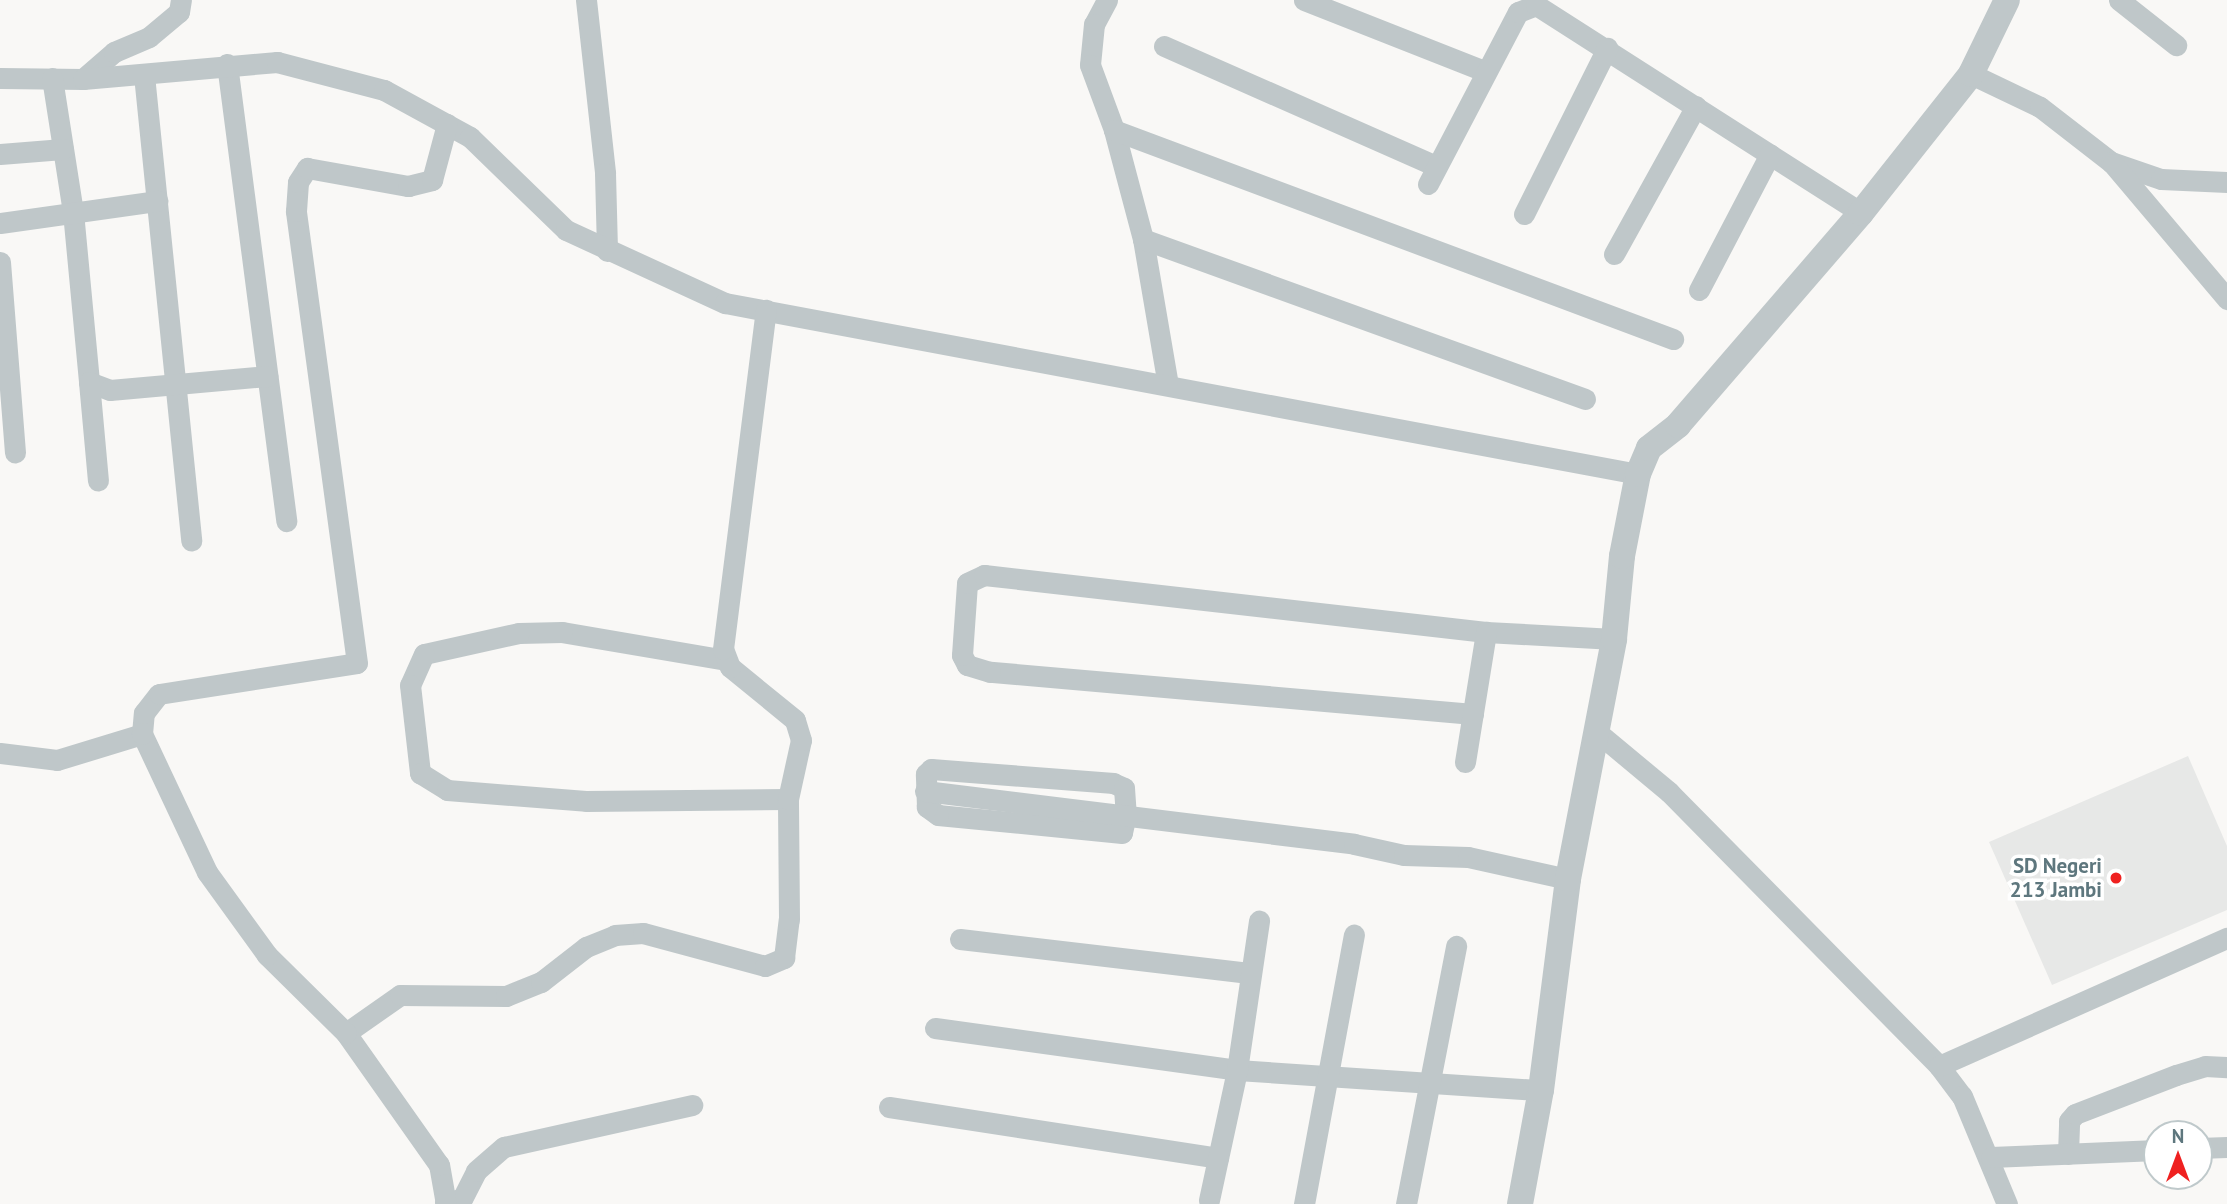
<!DOCTYPE html>
<html>
<head>
<meta charset="utf-8">
<style>
	body { margin:0 }
	#map { position:relative; width:2227px; height:1204px; overflow:hidden; background:#f9f8f6; font-family:"PT Sans",sans-serif }
	div>[style] { position:absolute }
	.built>* { inset:0; background:#e7e8e7 }
	.minor>* { height:21px; margin:-10.5px; padding:0 10.5px; transform-origin:10.5px; border-radius:10.5px; background:#bfc7c9 }
	.tertiary>* { height:26px; margin:-13px; padding:0 13px; transform-origin:13px; border-radius:13px; background:#bfc7c9 }
	.dots>* { width:19px; height:19px; translate:-50% -50%; box-sizing:border-box; border:4px solid #fff; border-radius:50% }
	span { translate:-50% -50%; white-space:nowrap; text-align:center; line-height:1.15; -webkit-text-stroke:7px #fff; paint-order:stroke }
	.poi-label { font-size:21px; color:#5e777e; font-weight:700 }
	.right { translate:-100% -50%; text-align:right }
	.north { position:absolute; left:2143px; top:1120px; width:70px; height:70px; box-sizing:border-box; background:#fff; border:2px solid #bfc9cb; border-radius:50%; rotate:0deg; font-size:19px; font-weight:700; line-height:28px; text-align:center; color:#5e777e }
	.north::after { content:''; display:block; margin:auto; width:24px; height:32px; background:#ef2120; clip-path:polygon(50% 0,100% 100%,50% 72%,0 100%) }
</style>
</head>
<body>
<div id="map">
	<div class="built">
		<i style="clip-path:polygon(2188px 756px,2227px 846px,2227px 910px,2052px 985px,1989px 842px)"></i>
	</div>
	<div class="minor">
		<i style="left:586px;top:0;width:174px;rotate:83.7deg"></i>
		<i style="left:605px;top:173px;width:78px;rotate:88.5deg"></i>
		<i style="left:1107px;top:0;width:27px;rotate:118deg"></i>
		<i style="left:1094px;top:24px;width:41px;rotate:95.6deg"></i>
		<i style="left:1090px;top:65px;width:69px;rotate:69.7deg"></i>
		<i style="left:1114px;top:130px;width:113px;rotate:75.1deg"></i>
		<i style="left:1143px;top:239px;width:148px;rotate:80.3deg"></i>
		<i style="left:1304px;top:0;width:193px;rotate:21.5deg"></i>
		<i style="left:2119px;top:0;width:73px;rotate:38.3deg"></i>
		<i style="left:1164px;top:46px;width:295px;rotate:23.8deg"></i>
		<i style="left:227px;top:64px;width:461px;rotate:82.6deg"></i>
		<i style="left:1971px;top:74px;width:76px;rotate:25.6deg"></i>
		<i style="left:2040px;top:107px;width:90px;rotate:37.8deg"></i>
		<i style="left:2111px;top:162px;width:53px;rotate:18.8deg"></i>
		<i style="left:2161px;top:179px;width:66px;rotate:2.6deg"></i>
		<i style="left:144px;top:75px;width:468px;rotate:84.2deg"></i>
		<i style="left:0;top:78px;width:83px;rotate:0.7deg"></i>
		<i style="left:83px;top:79px;width:41px;rotate:-41.1deg"></i>
		<i style="left:114px;top:52px;width:38px;rotate:-23deg"></i>
		<i style="left:149px;top:37px;width:39px;rotate:-40deg"></i>
		<i style="left:179px;top:12px;width:12px;rotate:-81deg"></i>
		<i style="left:52px;top:78px;width:136px;rotate:81.1deg"></i>
		<i style="left:73px;top:212px;width:171px;rotate:84.6deg"></i>
		<i style="left:89px;top:382px;width:22px;rotate:21deg"></i>
		<i style="left:110px;top:390px;width:158px;rotate:-5.1deg"></i>
		<i style="left:83px;top:79px;width:195px;rotate:-5deg"></i>
		<i style="left:277px;top:62px;width:111px;rotate:14.7deg"></i>
		<i style="left:384px;top:90px;width:98px;rotate:28.7deg"></i>
		<i style="left:470px;top:137px;width:134px;rotate:44.1deg"></i>
		<i style="left:566px;top:230px;width:175px;rotate:24.7deg"></i>
		<i style="left:725px;top:303px;width:929px;rotate:10.61deg"></i>
		<i style="left:1114px;top:130px;width:597px;rotate:20.5deg"></i>
		<i style="left:0;top:154px;width:63px;rotate:-4.5deg"></i>
		<i style="left:2113px;top:164px;width:177px;rotate:49.8deg"></i>
		<i style="left:1428px;top:184px;width:194px;rotate:-62.4deg"></i>
		<i style="left:1518px;top:12px;width:19px;rotate:-21deg"></i>
		<i style="left:1536px;top:5px;width:386px;rotate:32.6deg"></i>
		<i style="left:1524px;top:214px;width:186px;rotate:-63.4deg"></i>
		<i style="left:0;top:223px;width:159px;rotate:-8deg"></i>
		<i style="left:1143px;top:239px;width:470px;rotate:19.9deg"></i>
		<i style="left:1614px;top:254px;width:169px;rotate:-61deg"></i>
		<i style="left:0;top:262px;width:191px;rotate:85.5deg"></i>
		<i style="left:1699px;top:290px;width:153px;rotate:-62.4deg"></i>
		<i style="left:89px;top:382px;width:99px;rotate:84.8deg"></i>
		<i style="left:726px;top:660px;width:166px;rotate:-170.3deg"></i>
		<i style="left:562px;top:632px;width:43px;rotate:178.7deg"></i>
		<i style="left:519px;top:633px;width:97px;rotate:167.5deg"></i>
		<i style="left:424px;top:654px;width:34px;rotate:114deg"></i>
		<i style="left:410px;top:685px;width:89px;rotate:83.5deg"></i>
		<i style="left:420px;top:773px;width:32px;rotate:32deg"></i>
		<i style="left:447px;top:790px;width:139px;rotate:4.5deg"></i>
		<i style="left:586px;top:801px;width:202px;rotate:-0.6deg"></i>
		<i style="left:1473px;top:714px;width:485px;rotate:-175deg"></i>
		<i style="left:990px;top:672px;width:24px;rotate:-163deg"></i>
		<i style="left:967px;top:665px;width:11px;rotate:-117deg"></i>
		<i style="left:962px;top:655px;width:72px;rotate:-86deg"></i>
		<i style="left:967px;top:583px;width:19px;rotate:-25deg"></i>
		<i style="left:984px;top:575px;width:505px;rotate:6.48deg"></i>
		<i style="left:1486px;top:632px;width:128px;rotate:3.1deg"></i>
		<i style="left:1597px;top:732px;width:94px;rotate:39.8deg"></i>
		<i style="left:1669px;top:792px;width:385px;rotate:45.4deg"></i>
		<i style="left:1939px;top:1066px;width:38px;rotate:53deg"></i>
		<i style="left:1962px;top:1096px;width:117px;rotate:67.4deg"></i>
		<i style="left:0;top:753px;width:57px;rotate:7deg"></i>
		<i style="left:57px;top:760px;width:89px;rotate:-17deg"></i>
		<i style="left:1465px;top:762px;width:132px;rotate:-80.8deg"></i>
		<i style="left:931px;top:769px;width:183px;rotate:4.4deg"></i>
		<i style="left:1113px;top:783px;width:12px;rotate:24deg"></i>
		<i style="left:1124px;top:788px;width:27px;rotate:86deg"></i>
		<i style="left:1126px;top:815px;width:18px;rotate:103deg"></i>
		<i style="left:1122px;top:833px;width:185px;rotate:-174.4deg"></i>
		<i style="left:938px;top:815px;width:14px;rotate:-144deg"></i>
		<i style="left:927px;top:807px;width:33px;rotate:-92deg"></i>
		<i style="left:926px;top:774px;width:7px;rotate:-45deg"></i>
		<i style="left:925px;top:791px;width:432px;rotate:7deg"></i>
		<i style="left:1354px;top:844px;width:51px;rotate:12.4deg"></i>
		<i style="left:1404px;top:855px;width:64px;rotate:1.8deg"></i>
		<i style="left:1468px;top:857px;width:102px;rotate:12.4deg"></i>
		<i style="left:960px;top:939px;width:291px;rotate:6.7deg"></i>
		<i style="left:935px;top:1028px;width:305px;rotate:7.9deg"></i>
		<i style="left:1237px;top:1070px;width:305px;rotate:3.8deg"></i>
		<i style="left:346px;top:1033px;width:66px;rotate:-35.1deg"></i>
		<i style="left:400px;top:995px;width:106px;rotate:0.5deg"></i>
		<i style="left:506px;top:996px;width:38px;rotate:-22deg"></i>
		<i style="left:541px;top:982px;width:57px;rotate:-37.9deg"></i>
		<i style="left:586px;top:947px;width:31px;rotate:-22deg"></i>
		<i style="left:615px;top:935px;width:28px;rotate:-4deg"></i>
		<i style="left:643px;top:933px;width:126px;rotate:15.1deg"></i>
		<i style="left:765px;top:966px;width:21px;rotate:-23deg"></i>
		<i style="left:784px;top:958px;width:39px;rotate:-83deg"></i>
		<i style="left:789px;top:919px;width:120px;rotate:-90.5deg"></i>
		<i style="left:788px;top:799px;width:60px;rotate:-77.6deg"></i>
		<i style="left:801px;top:740px;width:21px;rotate:-107deg"></i>
		<i style="left:795px;top:720px;width:84px;rotate:-140.8deg"></i>
		<i style="left:730px;top:667px;width:19px;rotate:-111deg"></i>
		<i style="left:723px;top:649px;width:342px;rotate:-82.8deg"></i>
		<i style="left:1939px;top:1066px;width:315px;rotate:-24deg"></i>
		<i style="left:889px;top:1107px;width:333px;rotate:8.8deg"></i>
		<i style="left:2199px;top:1148px;width:28px;rotate:-2deg"></i>
		<i style="left:2068px;top:1154px;width:33px;rotate:-88deg"></i>
		<i style="left:2069px;top:1121px;width:9px;rotate:-49deg"></i>
		<i style="left:2075px;top:1114px;width:108px;rotate:-21.1deg"></i>
		<i style="left:2176px;top:1075px;width:30px;rotate:-17deg"></i>
		<i style="left:2205px;top:1066px;width:22px;rotate:3deg"></i>
		<i style="left:1991px;top:1157px;width:166px;rotate:-2.4deg"></i>
		<i style="left:1209px;top:1200px;width:133px;rotate:-77.8deg"></i>
		<i style="left:1237px;top:1070px;width:151px;rotate:-81.6deg"></i>
		<i style="left:445px;top:1202px;width:17px;rotate:-10deg"></i>
		<i style="left:462px;top:1199px;width:31px;rotate:-63deg"></i>
		<i style="left:476px;top:1171px;width:37px;rotate:-41deg"></i>
		<i style="left:504px;top:1147px;width:193px;rotate:-12.6deg"></i>
		<i style="left:446px;top:1204px;width:40px;rotate:-100deg"></i>
		<i style="left:439px;top:1165px;width:161px;rotate:-125.2deg"></i>
		<i style="left:346px;top:1033px;width:111px;rotate:-135.4deg"></i>
		<i style="left:267px;top:955px;width:102px;rotate:-125.9deg"></i>
		<i style="left:207px;top:872px;width:153px;rotate:-115.2deg"></i>
		<i style="left:142px;top:734px;width:21px;rotate:-85deg"></i>
		<i style="left:144px;top:713px;width:24px;rotate:-52deg"></i>
		<i style="left:159px;top:694px;width:200px;rotate:-8.9deg"></i>
		<i style="left:357px;top:663px;width:456px;rotate:-97.7deg"></i>
		<i style="left:296px;top:211px;width:29px;rotate:-86deg"></i>
		<i style="left:298px;top:182px;width:17px;rotate:-57deg"></i>
		<i style="left:307px;top:168px;width:103px;rotate:10.1deg"></i>
		<i style="left:408px;top:186px;width:25px;rotate:-14deg"></i>
		<i style="left:432px;top:180px;width:58px;rotate:-75deg"></i>
		<i style="left:1304px;top:1204px;width:274px;rotate:-79.5deg"></i>
		<i style="left:1406px;top:1204px;width:263px;rotate:-79deg"></i>
	</div>
	<div class="tertiary">
		<i style="left:1520px;top:1204px;width:116px;rotate:-79.6deg"></i>
		<i style="left:1541px;top:1090px;width:213px;rotate:-82.7deg"></i>
		<i style="left:1568px;top:879px;width:244px;rotate:-79.1deg"></i>
		<i style="left:1614px;top:639px;width:83px;rotate:-84.5deg"></i>
		<i style="left:1622px;top:556px;width:84px;rotate:-79deg"></i>
		<i style="left:1638px;top:474px;width:28px;rotate:-67deg"></i>
		<i style="left:1649px;top:448px;width:37px;rotate:-38deg"></i>
		<i style="left:1678px;top:425px;width:280px;rotate:-49.2deg"></i>
		<i style="left:1861px;top:213px;width:177px;rotate:-51.6deg"></i>
		<i style="left:1971px;top:74px;width:82px;rotate:-64.1deg"></i>
	</div>
	<div class="dots">
		<i style="left:2116px;top:878px;background:#ef2120"></i>
	</div>
	<div class="poi-label">
		<span class="right" style="left:2102px;top:878px">SD Negeri<br>213 Jambi</span>
	</div>
	<div class="north">N</div>
</div>
</body>
</html>
